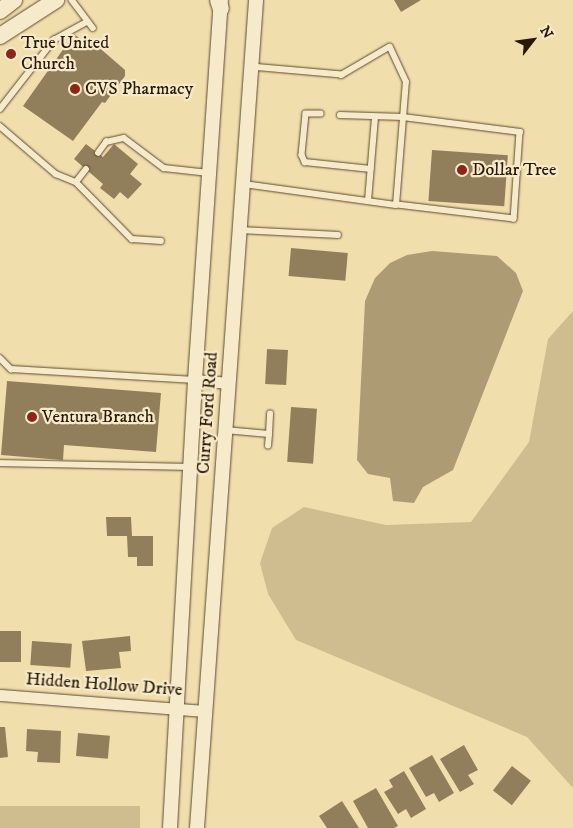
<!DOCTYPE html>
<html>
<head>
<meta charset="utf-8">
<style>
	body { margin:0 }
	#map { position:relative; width:573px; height:828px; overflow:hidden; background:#f1dead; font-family:"IM FELL DW Pica",serif }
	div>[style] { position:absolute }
	.green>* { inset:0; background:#cfbd90; transform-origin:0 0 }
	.water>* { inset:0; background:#ad9b73 }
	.building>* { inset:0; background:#917f5b; transform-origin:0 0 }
	.roads { filter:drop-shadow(0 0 1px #5b4a2e) drop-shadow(0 0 1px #5b4a2e) }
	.service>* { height:5.5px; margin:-2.75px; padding:0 2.75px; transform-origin:2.75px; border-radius:2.75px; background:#f6eaca }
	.minor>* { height:11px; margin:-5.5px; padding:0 5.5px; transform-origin:5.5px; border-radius:5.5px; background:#f6eaca }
	.tertiary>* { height:14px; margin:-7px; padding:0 7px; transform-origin:7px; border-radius:7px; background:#f6eaca }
	.secondary>* { height:16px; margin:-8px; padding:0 8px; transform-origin:8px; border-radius:8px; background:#f6eaca }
	.dots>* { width:14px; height:14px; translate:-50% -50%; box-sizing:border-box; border:2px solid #f6eaca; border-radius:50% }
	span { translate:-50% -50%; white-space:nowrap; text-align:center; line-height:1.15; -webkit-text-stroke:4.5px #f6eaca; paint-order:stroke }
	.poi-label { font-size:18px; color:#291903 }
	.left { translate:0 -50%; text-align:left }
	.street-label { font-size:18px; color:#291903 }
	.north { position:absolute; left:508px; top:15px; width:50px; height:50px; -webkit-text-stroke:4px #f6eaca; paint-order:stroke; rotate:60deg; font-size:14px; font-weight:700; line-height:20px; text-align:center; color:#291903 }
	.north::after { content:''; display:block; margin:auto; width:18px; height:22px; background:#291903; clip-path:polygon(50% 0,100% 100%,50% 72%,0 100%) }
</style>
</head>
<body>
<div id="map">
	<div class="green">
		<i style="clip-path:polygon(573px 311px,573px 788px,527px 737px,296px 640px,268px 594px,260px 563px,272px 528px,304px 507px,386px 525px,471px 522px,529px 442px,548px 339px)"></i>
		<i style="left:0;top:806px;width:140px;height:22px"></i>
	</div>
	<div class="water">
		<i style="clip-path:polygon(432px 251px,497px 256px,516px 273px,523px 291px,453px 470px,423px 487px,414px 503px,393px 501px,390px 478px,368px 474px,357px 460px,365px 301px,375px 278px,390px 263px,407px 255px)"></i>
	</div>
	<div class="building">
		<i style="clip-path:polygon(394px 0,421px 0,401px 12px)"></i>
		<i style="clip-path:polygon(74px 34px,92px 48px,95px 44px,125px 70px,125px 76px,105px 103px,102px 102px,73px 141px,23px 106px)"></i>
		<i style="clip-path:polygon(86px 144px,103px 157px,114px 144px,138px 164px,130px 174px,142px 184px,128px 199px,120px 192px,114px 199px,100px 188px,103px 184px,74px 159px)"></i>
		<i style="left:432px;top:150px;width:76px;height:51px;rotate:4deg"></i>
		<i style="left:291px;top:248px;width:57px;height:28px;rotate:5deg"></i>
		<i style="left:267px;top:349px;width:21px;height:35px;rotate:3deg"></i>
		<i style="clip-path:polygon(7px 381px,161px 393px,156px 452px,64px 445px,63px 460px,1px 455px)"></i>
		<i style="left:291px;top:407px;width:26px;height:55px;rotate:4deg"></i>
		<i style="clip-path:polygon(106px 517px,131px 517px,132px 536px,153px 536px,153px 566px,137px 566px,137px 557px,128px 557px,127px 536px,107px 536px)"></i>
		<i style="left:0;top:631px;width:21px;height:31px"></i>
		<i style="clip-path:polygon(130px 636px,131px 651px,119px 652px,121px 668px,86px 671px,82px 641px)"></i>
		<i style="left:32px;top:641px;width:40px;height:24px;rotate:4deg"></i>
		<i style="clip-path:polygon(0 727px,5px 727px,8px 757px,0 758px)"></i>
		<i style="clip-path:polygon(27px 729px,61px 731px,60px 763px,37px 762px,38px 752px,26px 751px)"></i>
		<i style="left:78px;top:733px;width:32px;height:23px;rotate:5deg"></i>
		<i style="clip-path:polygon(464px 745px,478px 770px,468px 775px,474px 784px,460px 792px,440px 759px)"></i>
		<i style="clip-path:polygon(432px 755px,454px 793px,439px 802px,434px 793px,426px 797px,409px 768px)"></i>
		<i style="left:512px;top:766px;width:24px;height:31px;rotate:38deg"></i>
		<i style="clip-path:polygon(404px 771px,426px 809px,411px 818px,406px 809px,398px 814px,384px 792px,393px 787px,389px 780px)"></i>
		<i style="clip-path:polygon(376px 788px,398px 826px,394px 828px,368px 828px,353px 801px)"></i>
		<i style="clip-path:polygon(342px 801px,359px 828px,327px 828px,319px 816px)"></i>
	</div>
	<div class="roads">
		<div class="service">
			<i style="left:72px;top:0;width:35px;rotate:53deg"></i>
			<i style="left:0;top:109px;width:88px;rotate:-52deg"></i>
			<i style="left:54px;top:40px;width:38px;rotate:-29deg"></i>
			<i style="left:321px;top:114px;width:15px;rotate:180deg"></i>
			<i style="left:306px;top:114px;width:41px;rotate:95.6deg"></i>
			<i style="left:302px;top:155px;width:8px;rotate:67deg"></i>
			<i style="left:305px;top:162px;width:66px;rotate:6.1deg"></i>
			<i style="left:340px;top:115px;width:63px;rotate:1.8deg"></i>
			<i style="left:403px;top:117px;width:118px;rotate:7.3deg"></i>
			<i style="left:520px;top:132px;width:87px;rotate:93.9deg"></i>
			<i style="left:514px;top:219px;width:119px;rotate:-173.2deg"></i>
			<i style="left:0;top:126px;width:74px;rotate:40.6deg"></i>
			<i style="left:56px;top:174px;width:22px;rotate:22deg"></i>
			<i style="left:76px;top:182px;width:80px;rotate:45.5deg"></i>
			<i style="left:132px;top:239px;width:29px;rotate:4deg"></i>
			<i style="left:98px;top:153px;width:14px;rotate:-54deg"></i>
			<i style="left:106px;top:142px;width:18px;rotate:-13deg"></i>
			<i style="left:124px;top:138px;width:50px;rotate:36.9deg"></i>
			<i style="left:164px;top:168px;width:45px;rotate:6.3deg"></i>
			<i style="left:76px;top:182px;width:16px;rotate:-52deg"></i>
			<i style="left:244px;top:184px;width:153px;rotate:7.9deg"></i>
			<i style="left:396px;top:205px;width:123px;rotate:-85.4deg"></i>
			<i style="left:406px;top:82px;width:38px;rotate:-115deg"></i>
			<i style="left:390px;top:47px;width:56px;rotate:149.7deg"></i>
			<i style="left:342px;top:75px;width:91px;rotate:-175deg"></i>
			<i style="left:368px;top:201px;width:83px;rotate:-85.2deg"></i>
			<i style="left:240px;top:230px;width:98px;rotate:2.9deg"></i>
			<i style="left:0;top:358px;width:16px;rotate:45deg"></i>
			<i style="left:11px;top:369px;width:184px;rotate:3.4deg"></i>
			<i style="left:225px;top:430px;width:44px;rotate:5.2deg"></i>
			<i style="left:269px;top:434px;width:20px;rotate:-87deg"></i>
			<i style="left:268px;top:446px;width:12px;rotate:-85deg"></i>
			<i style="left:0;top:463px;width:189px;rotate:1.2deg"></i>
		</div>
		<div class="minor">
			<i style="left:195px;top:380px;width:34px;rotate:5deg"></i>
			<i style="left:0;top:695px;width:206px;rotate:4.5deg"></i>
		</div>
		<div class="tertiary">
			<i style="left:170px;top:828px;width:449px;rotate:-86.8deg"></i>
			<i style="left:195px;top:380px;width:381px;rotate:-86.1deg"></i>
			<i style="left:197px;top:828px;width:830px;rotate:-85.92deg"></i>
		</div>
		<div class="secondary">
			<i style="left:218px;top:0;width:9px;rotate:72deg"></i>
			<i style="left:0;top:11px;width:18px;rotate:-38deg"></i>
			<i style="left:0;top:36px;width:67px;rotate:-32.7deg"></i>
		</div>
	</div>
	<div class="dots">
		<i style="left:11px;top:54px;background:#8f2418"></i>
		<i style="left:75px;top:89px;background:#8f2418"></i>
		<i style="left:462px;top:170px;background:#8f2418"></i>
		<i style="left:32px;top:417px;background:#8f2418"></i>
	</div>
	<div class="poi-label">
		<span class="left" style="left:21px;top:54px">True United<br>Church</span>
		<span class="left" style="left:85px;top:89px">CVS Pharmacy</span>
		<span class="left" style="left:472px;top:170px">Dollar Tree</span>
		<span class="left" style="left:42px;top:417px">Ventura Branch</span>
	</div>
	<div class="street-label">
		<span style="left:208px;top:413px;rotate:-86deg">Curry Ford Road</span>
		<span style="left:104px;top:685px;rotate:4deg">Hidden Hollow Drive</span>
	</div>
	<div class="north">N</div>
</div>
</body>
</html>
